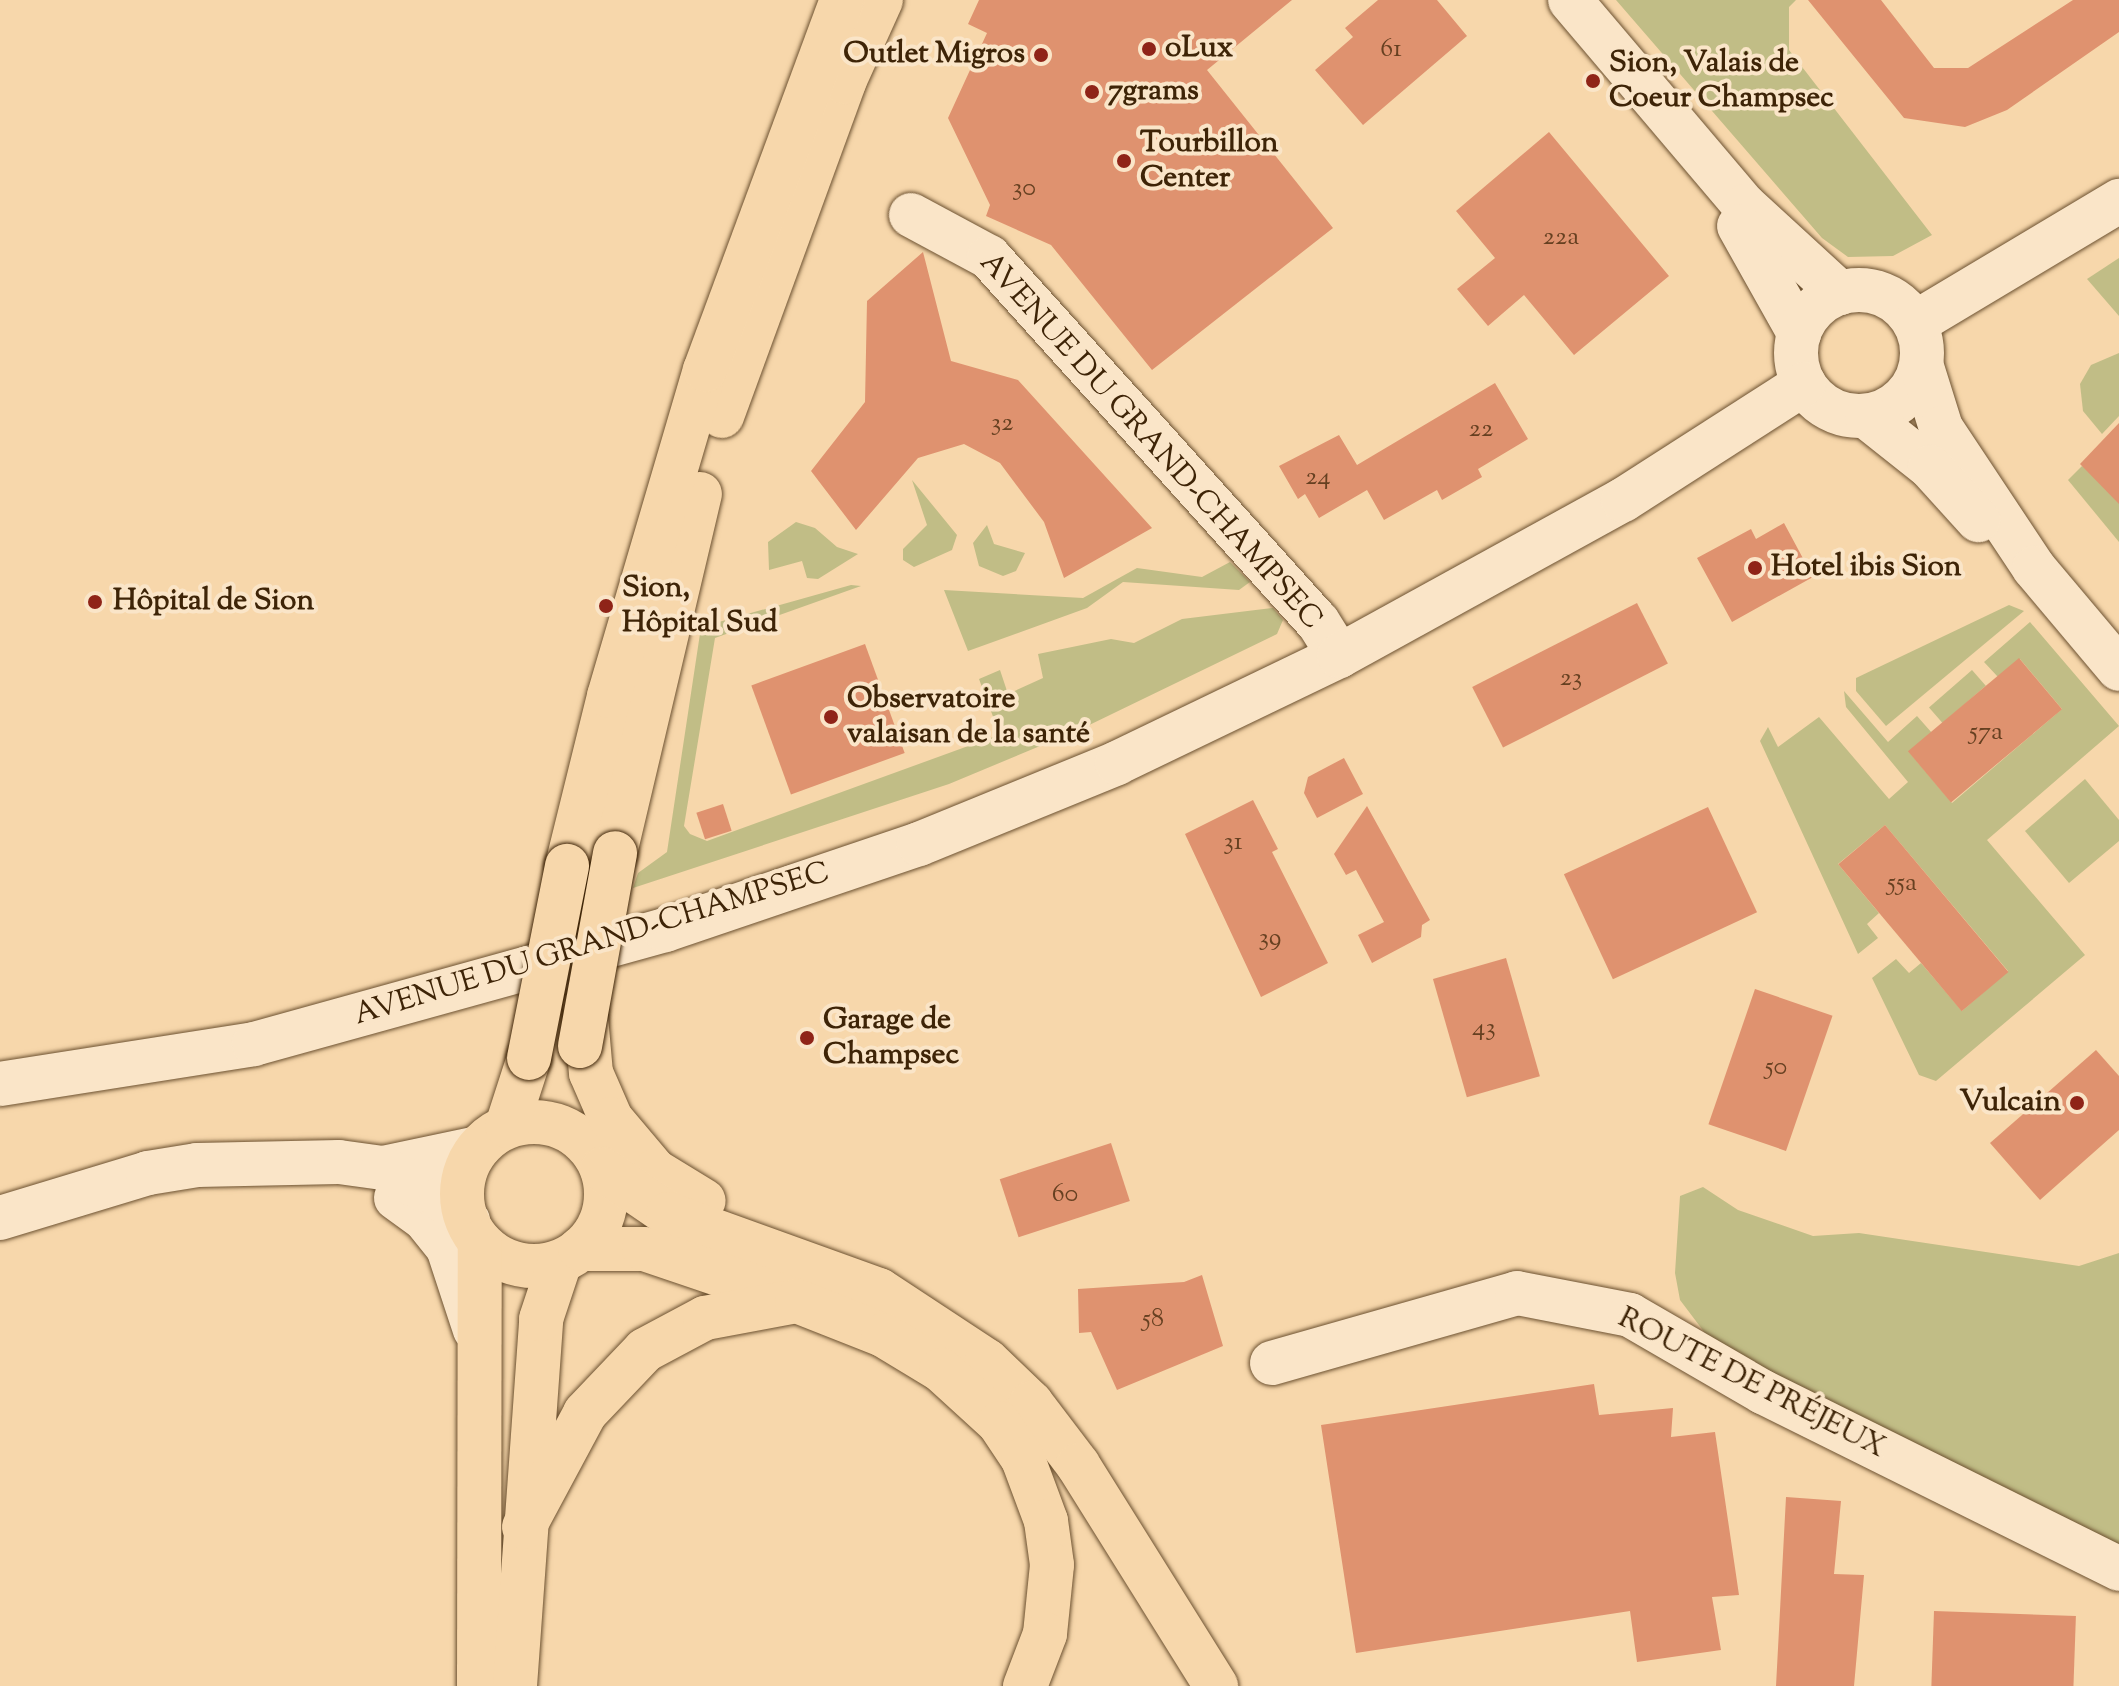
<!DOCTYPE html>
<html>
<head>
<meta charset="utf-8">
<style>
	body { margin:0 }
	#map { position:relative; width:2119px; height:1686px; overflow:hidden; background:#f7d7ab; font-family:"Sorts Mill Goudy",serif }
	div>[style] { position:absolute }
	.green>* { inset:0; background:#c1bd86; transform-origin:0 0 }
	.building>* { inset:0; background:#df926f; transform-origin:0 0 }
	.roads { filter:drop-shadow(0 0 2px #6c5130) drop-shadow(0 0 2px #6c5130) }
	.minor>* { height:44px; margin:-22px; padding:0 22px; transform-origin:22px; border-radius:22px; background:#fae5c8 }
	.minor>.ring { margin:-22px; padding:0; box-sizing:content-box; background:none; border:44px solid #fae5c8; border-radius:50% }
	.major>* { height:44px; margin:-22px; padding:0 22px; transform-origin:22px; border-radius:22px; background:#f7d7ab }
	.major>.ring { margin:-22px; padding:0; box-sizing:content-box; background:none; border:44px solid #f7d7ab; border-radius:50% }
	.highway>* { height:44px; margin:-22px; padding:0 22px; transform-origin:22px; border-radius:22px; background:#f7d7ab }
	.bridges { filter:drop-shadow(0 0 2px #3e2407) drop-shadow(0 0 2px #3e2407) }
	.major-bridge>* { height:44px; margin:-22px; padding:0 22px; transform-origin:22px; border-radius:22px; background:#f7d7ab }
	.dots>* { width:22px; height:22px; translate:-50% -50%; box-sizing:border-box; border:4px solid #fae5c8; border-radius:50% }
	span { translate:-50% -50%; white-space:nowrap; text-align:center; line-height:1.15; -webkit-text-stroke:8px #fae5c8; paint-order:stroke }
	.number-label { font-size:26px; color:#664021 }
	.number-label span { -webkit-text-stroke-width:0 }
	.poi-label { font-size:30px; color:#3e2407; font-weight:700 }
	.left { translate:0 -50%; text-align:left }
	.right { translate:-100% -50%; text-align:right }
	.street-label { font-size:30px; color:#3e2407 }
</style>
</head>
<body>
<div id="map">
	<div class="green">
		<i style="clip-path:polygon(1616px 0,1796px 0,1789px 7px,1789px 50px,1932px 235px,1893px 256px,1848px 257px,1822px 238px)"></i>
		<i style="clip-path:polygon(2119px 258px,2119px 316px,2087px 279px)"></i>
		<i style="clip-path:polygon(2119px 353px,2119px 416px,2102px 434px,2083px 411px,2080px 384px,2091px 365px)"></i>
		<i style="clip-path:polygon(2082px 466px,2119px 490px,2119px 542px,2068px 480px)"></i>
		<i style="clip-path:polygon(912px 480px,957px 535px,952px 550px,914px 567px,903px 560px,903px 549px,927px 525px)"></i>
		<i style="clip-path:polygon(796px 522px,815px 528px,837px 547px,858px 554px,818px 579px,807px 578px,802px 561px,769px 570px,768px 542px)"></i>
		<i style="clip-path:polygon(987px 525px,994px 544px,1025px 553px,1016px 571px,1003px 576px,979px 566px,973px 543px)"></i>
		<i style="clip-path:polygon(1230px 562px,1250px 582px,1239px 590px,1123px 582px,1087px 608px,968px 651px,944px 590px,1083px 598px,1137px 568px,1202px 577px)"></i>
		<i style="clip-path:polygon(851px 585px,861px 586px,715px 638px,684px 826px,690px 834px,707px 841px,993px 737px,998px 730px,979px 679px,1000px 670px,1008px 694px,1043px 678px,1038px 654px,1111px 639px,1134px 643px,1182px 619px,1273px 608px,1283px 620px,1277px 634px,1081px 729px,949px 784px,633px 888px,638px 873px,667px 852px,701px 627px)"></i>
		<i style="clip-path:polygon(2009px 605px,2024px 611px,1886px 726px,1856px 691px,1856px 678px)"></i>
		<i style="clip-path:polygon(2030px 622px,2119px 726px,1987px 840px,2085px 955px,1936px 1081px,1919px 1075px,1872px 978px,1896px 959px,1909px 973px,1921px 963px,1962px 1011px,2008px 971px,1885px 825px,1838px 864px,1879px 913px,1867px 924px,1878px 938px,1858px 954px,1760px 741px,1768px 727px,1778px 747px,1819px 717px,1889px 799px,1908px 782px,1846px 707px,1844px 691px,1888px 742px,1917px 716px,1932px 733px,1910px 753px,1952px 803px,2062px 709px,2020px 659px,1998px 677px,1984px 662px)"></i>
		<i style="left:1972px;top:670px;width:21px;height:57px;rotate:49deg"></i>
		<i style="clip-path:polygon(2085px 779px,2119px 820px,2119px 841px,2069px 883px,2025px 831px)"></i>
		<i style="clip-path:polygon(1703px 1187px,1738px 1210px,1813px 1236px,1859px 1233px,2079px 1266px,2119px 1253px,2119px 1554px,1711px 1341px,1680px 1300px,1675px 1273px,1680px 1196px)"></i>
	</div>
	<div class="building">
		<i style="clip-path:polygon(979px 0,1292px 0,1207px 70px,1333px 228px,1152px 370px,1051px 245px,986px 216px,990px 205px,948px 118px,987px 33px,968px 24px)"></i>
		<i style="clip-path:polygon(1378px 0,1437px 0,1467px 36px,1363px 125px,1315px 70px,1353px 37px,1345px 28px)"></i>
		<i style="clip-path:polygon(1808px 0,1881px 0,1934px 68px,1968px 68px,2073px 0,2119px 0,2119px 32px,2007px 110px,1965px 127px,1904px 118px)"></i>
		<i style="clip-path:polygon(1549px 132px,1669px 276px,1574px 355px,1524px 295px,1488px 326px,1457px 289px,1495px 258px,1456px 211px)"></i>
		<i style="clip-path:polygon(923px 252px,951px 361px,1018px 380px,1152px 528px,1064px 578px,1044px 522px,1000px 463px,964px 444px,918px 458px,856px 530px,811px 471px,865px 402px,867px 301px)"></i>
		<i style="clip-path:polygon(1495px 383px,1528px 439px,1478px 469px,1482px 477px,1442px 500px,1437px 490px,1384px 520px,1367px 490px,1319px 518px,1305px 494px,1298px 499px,1279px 466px,1339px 435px,1357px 465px)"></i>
		<i style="clip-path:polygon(2119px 423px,2119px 504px,2080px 464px)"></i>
		<i style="clip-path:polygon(1784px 523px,1813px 577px,1732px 622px,1697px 558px,1751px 529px,1756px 539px)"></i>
		<i style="left:1637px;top:603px;width:68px;height:185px;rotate:63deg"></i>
		<i style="left:865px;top:644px;width:116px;height:121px;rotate:70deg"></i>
		<i style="left:2019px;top:658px;width:67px;height:145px;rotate:50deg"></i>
		<i style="clip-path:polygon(1344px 758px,1363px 794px,1317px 818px,1304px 793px,1308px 777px)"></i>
		<i style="clip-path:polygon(1253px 800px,1278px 849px,1272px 852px,1328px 963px,1261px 997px,1185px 834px)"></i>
		<i style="left:723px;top:804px;width:28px;height:28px;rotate:72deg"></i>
		<i style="clip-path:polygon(1367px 806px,1430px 920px,1422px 925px,1421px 937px,1372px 963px,1358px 935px,1384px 922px,1356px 870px,1346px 875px,1334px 854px)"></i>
		<i style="left:1708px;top:807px;width:116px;height:159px;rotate:65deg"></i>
		<i style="left:1885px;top:825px;width:192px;height:61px;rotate:50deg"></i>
		<i style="left:1506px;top:958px;width:123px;height:76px;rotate:74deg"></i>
		<i style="left:1755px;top:989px;width:82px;height:143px;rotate:19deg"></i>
		<i style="clip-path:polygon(2096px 1050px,2119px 1076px,2119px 1130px,2040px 1200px,1990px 1143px)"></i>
		<i style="left:1111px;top:1143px;width:61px;height:117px;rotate:72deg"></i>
		<i style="clip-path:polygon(1202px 1275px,1223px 1346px,1117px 1390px,1091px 1332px,1079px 1333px,1078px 1289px,1184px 1282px)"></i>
		<i style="clip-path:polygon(1594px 1384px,1599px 1415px,1673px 1408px,1671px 1437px,1715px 1432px,1739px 1595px,1712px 1597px,1721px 1650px,1637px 1662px,1630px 1611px,1356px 1653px,1321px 1425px)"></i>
		<i style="clip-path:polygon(1786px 1497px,1841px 1501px,1834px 1574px,1864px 1575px,1854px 1686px,1776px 1686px)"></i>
		<i style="left:1934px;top:1611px;width:142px;height:75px;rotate:2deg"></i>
	</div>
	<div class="roads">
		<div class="minor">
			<i style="left:1570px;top:0;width:270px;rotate:49.7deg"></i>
			<i style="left:1745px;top:206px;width:129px;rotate:42.5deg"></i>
			<i style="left:911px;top:215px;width:89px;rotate:28.3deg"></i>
			<i style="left:989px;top:257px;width:491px;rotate:48deg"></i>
			<i style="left:1318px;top:622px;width:40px;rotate:58deg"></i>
			<i style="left:1739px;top:226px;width:123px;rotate:60.7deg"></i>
			<i class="ring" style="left:1796px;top:290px;width:82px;height:82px"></i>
			<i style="left:1915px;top:323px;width:238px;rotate:-30.9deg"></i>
			<i style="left:1922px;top:367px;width:64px;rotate:72.7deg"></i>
			<i style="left:1941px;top:428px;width:168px;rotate:56.4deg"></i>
			<i style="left:2034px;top:568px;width:132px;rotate:49.9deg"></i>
			<i style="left:1867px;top:417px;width:80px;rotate:38.4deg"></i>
			<i style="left:1930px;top:467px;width:72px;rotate:47.8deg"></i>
			<i style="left:0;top:1084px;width:257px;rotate:-8.9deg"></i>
			<i style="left:254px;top:1044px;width:427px;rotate:-15.5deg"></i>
			<i style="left:665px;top:930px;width:268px;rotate:-18.7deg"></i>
			<i style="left:919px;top:844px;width:214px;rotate:-22.2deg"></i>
			<i style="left:1117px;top:763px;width:246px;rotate:-25.7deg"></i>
			<i style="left:1339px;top:656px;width:324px;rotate:-28.8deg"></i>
			<i style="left:1623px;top:500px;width:215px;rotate:-32.7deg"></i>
			<i style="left:383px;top:1168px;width:97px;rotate:-11.9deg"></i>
			<i style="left:396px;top:1198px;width:34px;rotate:36deg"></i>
			<i style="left:424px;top:1218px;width:38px;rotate:51deg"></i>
			<i style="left:448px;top:1248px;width:86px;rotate:71.8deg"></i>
			<i style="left:0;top:1218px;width:155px;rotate:-16.9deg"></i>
			<i style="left:148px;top:1173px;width:50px;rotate:-9.3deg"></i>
			<i style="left:197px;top:1165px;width:142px;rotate:-1.2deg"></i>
			<i style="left:339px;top:1162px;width:44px;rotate:7.8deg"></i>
			<i style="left:383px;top:1168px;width:66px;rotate:28.1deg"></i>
			<i style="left:441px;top:1199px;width:35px;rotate:39deg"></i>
			<i style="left:1272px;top:1363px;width:255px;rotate:-15.9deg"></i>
			<i style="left:1517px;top:1293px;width:115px;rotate:11deg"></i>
			<i style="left:1630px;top:1315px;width:154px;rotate:30.1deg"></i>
			<i style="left:1763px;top:1392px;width:398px;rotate:26.4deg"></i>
		</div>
		<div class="major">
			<i style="left:722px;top:416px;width:356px;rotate:-69.9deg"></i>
			<i style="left:844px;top:82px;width:90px;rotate:-65.7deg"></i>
			<i style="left:615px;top:853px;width:369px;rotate:-76.7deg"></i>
			<i style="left:567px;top:866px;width:175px;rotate:-76.1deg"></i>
			<i style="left:609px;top:696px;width:340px;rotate:-73.6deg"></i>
			<i style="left:705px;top:370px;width:395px;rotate:-69.7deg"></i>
			<i class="ring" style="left:462px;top:1122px;width:100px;height:100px"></i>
			<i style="left:507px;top:1126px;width:71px;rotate:-72.1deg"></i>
			<i style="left:479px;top:1686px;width:444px;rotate:-89.9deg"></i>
			<i style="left:515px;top:1686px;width:368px;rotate:-85.9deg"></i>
			<i style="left:541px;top:1319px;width:60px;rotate:-71.6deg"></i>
		</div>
		<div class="highway">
			<i style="left:585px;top:1006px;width:67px;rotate:84.9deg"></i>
			<i style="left:591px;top:1073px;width:50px;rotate:66.5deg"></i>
			<i style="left:611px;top:1119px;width:68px;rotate:49.8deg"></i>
			<i style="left:655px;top:1171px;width:57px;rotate:31.5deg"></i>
			<i style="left:602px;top:1169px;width:80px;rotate:34.3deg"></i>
			<i style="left:668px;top:1214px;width:224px;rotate:19.8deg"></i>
			<i style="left:879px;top:1290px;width:129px;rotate:33.3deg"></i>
			<i style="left:987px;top:1361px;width:61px;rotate:43.7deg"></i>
			<i style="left:1031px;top:1403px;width:78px;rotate:52.8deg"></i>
			<i style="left:1078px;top:1465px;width:261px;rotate:58deg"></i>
			<i style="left:580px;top:1249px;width:64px"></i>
			<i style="left:644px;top:1249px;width:156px;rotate:18.7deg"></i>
			<i style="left:524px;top:1527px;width:129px;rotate:-61.8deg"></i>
			<i style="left:585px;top:1413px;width:87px;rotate:-46.4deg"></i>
			<i style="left:645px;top:1350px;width:68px;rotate:-28.1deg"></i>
			<i style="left:705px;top:1318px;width:94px;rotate:-10.5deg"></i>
			<i style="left:797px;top:1301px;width:92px;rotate:21.6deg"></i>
			<i style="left:883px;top:1335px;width:68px;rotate:31.1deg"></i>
			<i style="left:941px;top:1370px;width:79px;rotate:42.4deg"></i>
			<i style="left:999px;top:1423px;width:43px;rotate:56.3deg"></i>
			<i style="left:1023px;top:1459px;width:66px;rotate:69.6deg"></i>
			<i style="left:1046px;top:1521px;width:44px;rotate:82.2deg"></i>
			<i style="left:1052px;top:1565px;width:69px;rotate:95.8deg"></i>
			<i style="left:1045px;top:1634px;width:56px;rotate:111deg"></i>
		</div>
	</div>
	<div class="bridges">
		<div class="major-bridge">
			<i style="left:580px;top:1046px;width:196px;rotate:-79.7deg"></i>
			<i style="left:529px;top:1058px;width:196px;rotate:-78.8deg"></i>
		</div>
	</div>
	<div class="dots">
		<i style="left:1149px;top:49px;background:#8f2418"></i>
		<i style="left:1041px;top:55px;background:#8f2418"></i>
		<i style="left:1593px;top:81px;background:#8f2418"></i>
		<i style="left:1092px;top:92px;background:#8f2418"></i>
		<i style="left:1124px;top:161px;background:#8f2418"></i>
		<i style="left:1755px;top:568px;background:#8f2418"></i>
		<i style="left:95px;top:602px;background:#8f2418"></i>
		<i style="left:606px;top:606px;background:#8f2418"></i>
		<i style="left:831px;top:717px;background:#8f2418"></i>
		<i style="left:807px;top:1038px;background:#8f2418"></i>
		<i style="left:2077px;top:1103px;background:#8f2418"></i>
	</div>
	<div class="number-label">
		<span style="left:1391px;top:50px">61</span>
		<span style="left:1024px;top:189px">30</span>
		<span style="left:1561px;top:238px">22a</span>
		<span style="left:1002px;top:424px">32</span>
		<span style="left:1481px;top:430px">22</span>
		<span style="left:1318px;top:478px">24</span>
		<span style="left:1571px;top:679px">23</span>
		<span style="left:1986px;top:733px">57a</span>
		<span style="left:1233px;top:843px">31</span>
		<span style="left:1902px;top:884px">55a</span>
		<span style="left:1270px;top:939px">39</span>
		<span style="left:1484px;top:1029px">43</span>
		<span style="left:1776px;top:1068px">50</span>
		<span style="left:1065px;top:1195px">60</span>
		<span style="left:1153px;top:1320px">58</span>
	</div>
	<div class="poi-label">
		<span class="left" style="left:1165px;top:49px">oLux</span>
		<span class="right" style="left:1025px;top:55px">Outlet Migros</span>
		<span class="left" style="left:1609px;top:81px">Sion, Valais de<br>Coeur Champsec</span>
		<span class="left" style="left:1108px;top:92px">7grams</span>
		<span class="left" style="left:1140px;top:161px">Tourbillon<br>Center</span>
		<span class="left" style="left:1771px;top:568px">Hotel ibis Sion</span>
		<span class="left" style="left:622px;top:606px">Sion,<br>Hôpital Sud</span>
		<span class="left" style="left:113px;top:602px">Hôpital de Sion</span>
		<span class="left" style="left:847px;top:717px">Observatoire<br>valaisan de la santé</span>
		<span class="left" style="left:823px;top:1038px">Garage de<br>Champsec</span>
		<span class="right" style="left:2061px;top:1103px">Vulcain</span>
	</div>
	<div class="street-label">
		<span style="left:1150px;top:442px;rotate:48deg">AVENUE DU GRAND-CHAMPSEC</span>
		<span style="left:592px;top:945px;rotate:-17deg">AVENUE DU GRAND-CHAMPSEC</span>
		<span style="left:1751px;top:1384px;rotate:27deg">ROUTE DE PRÉJEUX</span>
	</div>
</div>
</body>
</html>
